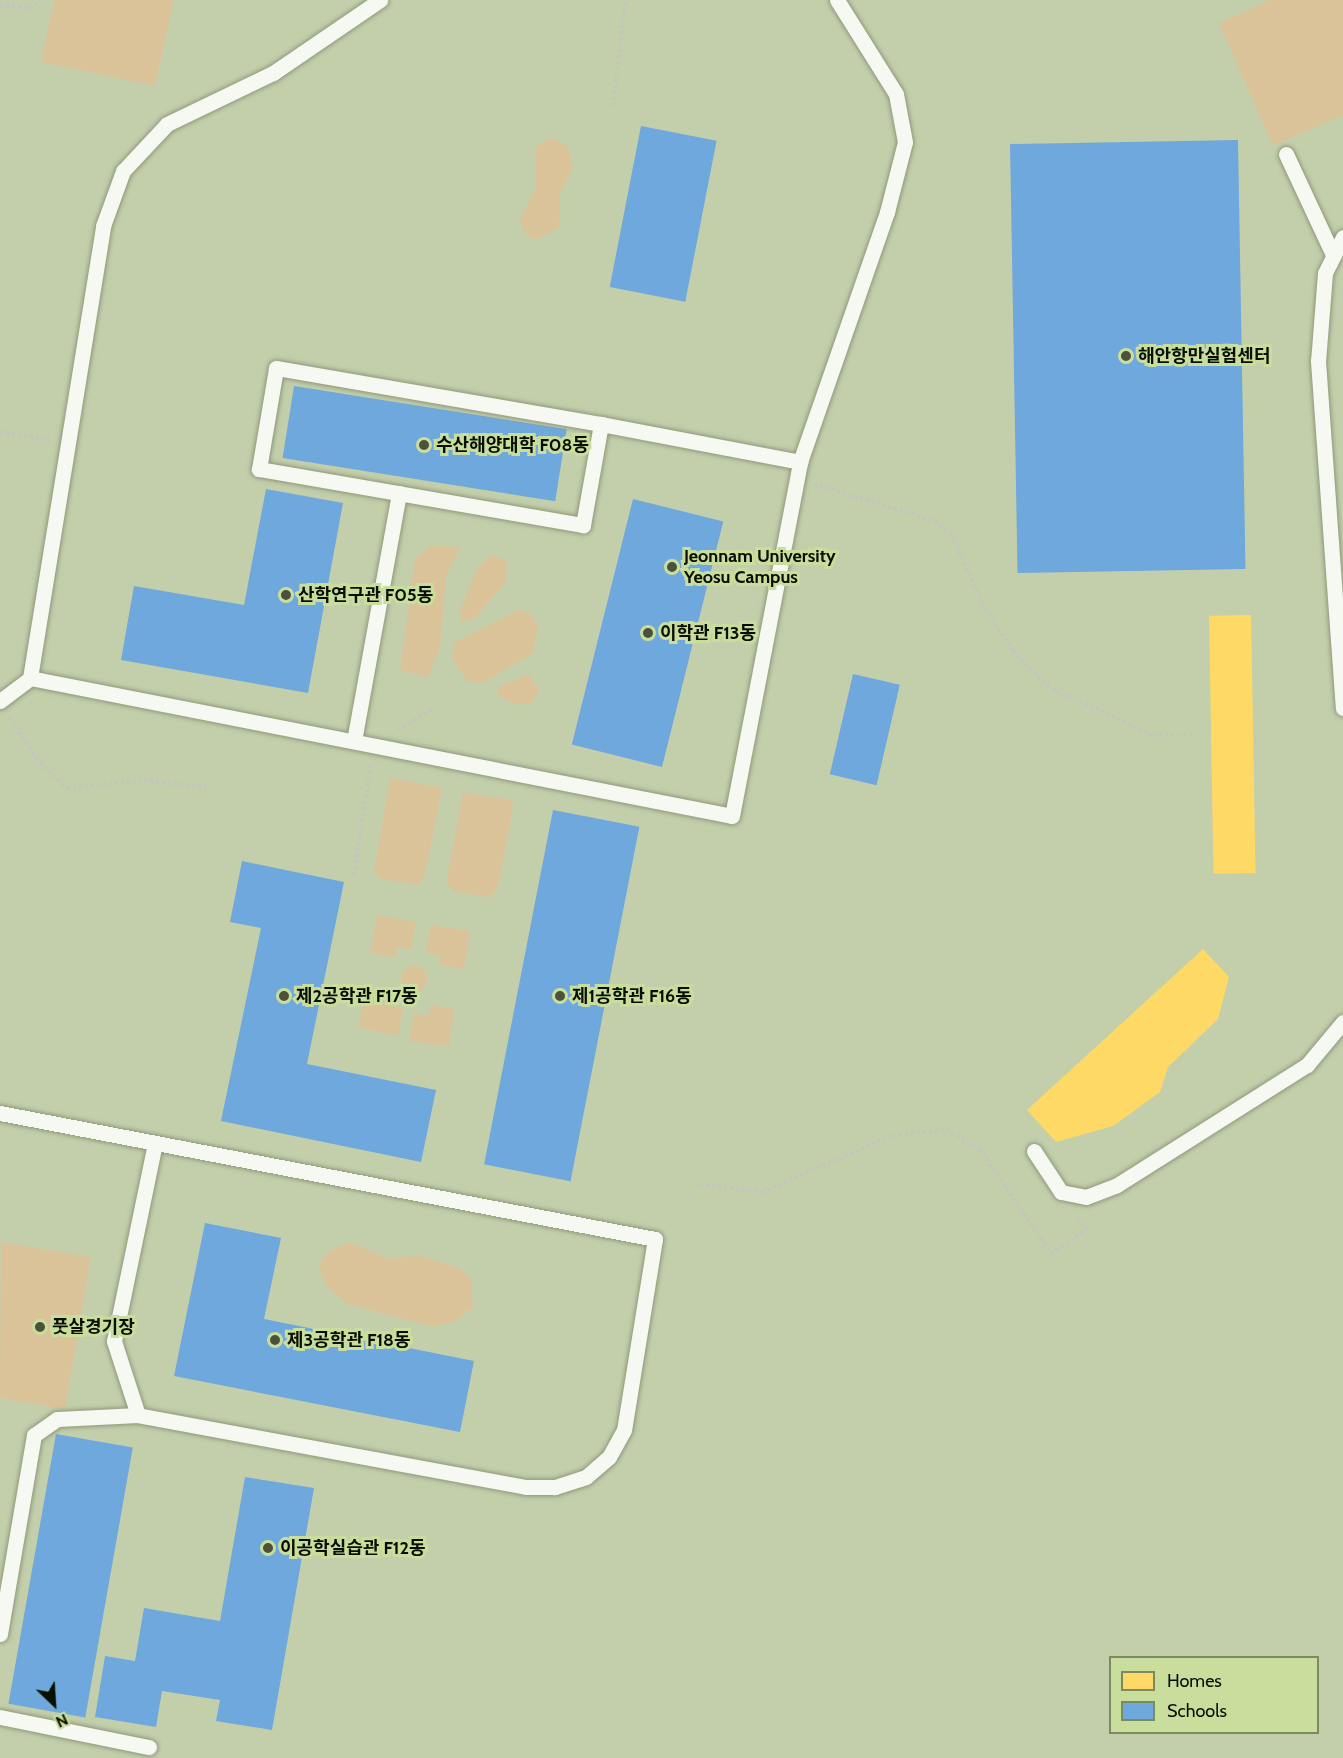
<!DOCTYPE html>
<html>
<head>
<meta charset="utf-8">
<style>
	body { margin:0 }
	#map { position:relative; width:1343px; height:1758px; overflow:hidden; background:#c3cfab; font-family:Cabin,"Noto Sans KR",sans-serif }
	div>[style] { position:absolute }
	.green>* { inset:0; background:#dbc399 }
	.round { border-radius:50% }
	.homes>* { inset:0; background:#ffd966; transform-origin:0 0 }
	.schools>* { inset:0; background:#6fa8dc; transform-origin:0 0 }
	.path>* { height:4px; margin-top:-2px; transform-origin:0; background:repeating-linear-gradient(90deg,#c2c6bb 0 3px,transparent 0 6px) }
	.roads { filter:drop-shadow(0 0 2px #90997c) drop-shadow(0 0 2px #90997c) }
	.service>* { height:15px; margin:-7.5px; padding:0 7.5px; transform-origin:7.5px; border-radius:7.5px; background:#f6f8f2 }
	.dots>* { width:16px; height:16px; translate:-50% -50%; box-sizing:border-box; border:3px solid #c9de9c; border-radius:50% }
	span { translate:-50% -50%; white-space:nowrap; text-align:center; line-height:1.15; -webkit-text-stroke:6px #c9de9c; paint-order:stroke }
	.poi-label { font-size:18px; color:#090f00; font-weight:700 }
	.left { translate:0 -50%; text-align:left }
	.legend { position:absolute; left:1109px; top:1656px; width:210px; height:78px; box-sizing:border-box; background:#c9de9c; border:2px solid #7c8b5e; margin:0; padding:8px 10px; list-style:none; font-size:18px; color:#090f00 }
	.legend li { display:flex; align-items:center; gap:12px; height:30px }
	.legend b { width:30px; border:2px solid #7c8b5e }
	.north { position:absolute; left:24px; top:1674px; width:60px; height:60px; -webkit-text-stroke:4px #c9de9c; paint-order:stroke; rotate:155deg; font-size:16px; font-weight:700; line-height:24px; text-align:center; color:#090f00 }
	.north::after { content:''; display:block; margin:auto; width:21px; height:27px; background:#090f00; clip-path:polygon(50% 0,100% 100%,50% 72%,0 100%) }
</style>
</head>
<body>
<div id="map">
	<div class="green">
		<i style="clip-path:polygon(54px 0,174px 0,155px 86px,41px 62px)"></i>
		<i style="clip-path:polygon(1270px 0,1343px 0,1343px 115px,1273px 146px,1219px 23px)"></i>
		<i style="clip-path:polygon(549px 138px,568px 146px,573px 167px,560px 193px,559px 228px,534px 240px,523px 231px,520px 219px,536px 188px,535px 148px)"></i>
		<i style="clip-path:polygon(431px 545px,460px 548px,446px 576px,440px 647px,428px 677px,400px 670px,415px 559px)"></i>
		<i style="clip-path:polygon(492px 554px,507px 562px,506px 582px,474px 619px,461px 622px,460px 610px,477px 569px)"></i>
		<i style="clip-path:polygon(519px 610px,530px 613px,538px 626px,533px 653px,483px 683px,467px 682px,452px 657px,454px 643px)"></i>
		<i style="clip-path:polygon(528px 674px,540px 691px,530px 704px,514px 704px,498px 695px,499px 686px)"></i>
		<i style="clip-path:polygon(390px 778px,442px 788px,425px 875px,418px 885px,382px 879px,374px 872px)"></i>
		<i style="clip-path:polygon(463px 792px,514px 801px,498px 888px,490px 897px,455px 892px,446px 883px)"></i>
		<i style="clip-path:polygon(377px 915px,416px 922px,411px 949px,397px 947px,395px 957px,370px 953px)"></i>
		<i style="clip-path:polygon(431px 925px,470px 931px,464px 969px,439px 965px,440px 955px,426px 952px)"></i>
		<i class="round" style="left:401px;top:966px;width:26px;height:26px"></i>
		<i style="clip-path:polygon(365px 990px,390px 995px,388px 1006px,403px 1008px,398px 1036px,358px 1028px)"></i>
		<i style="clip-path:polygon(430px 1005px,455px 1009px,449px 1047px,409px 1041px,414px 1013px,428px 1016px)"></i>
		<i style="clip-path:polygon(1px 1242px,91px 1257px,65px 1409px,0 1398px)"></i>
		<i style="clip-path:polygon(348px 1242px,387px 1258px,420px 1256px,457px 1267px,471px 1280px,473px 1307px,456px 1321px,433px 1327px,347px 1304px,327px 1286px,318px 1267px,327px 1252px)"></i>
	</div>
	<div class="homes">
		<i style="left:1251px;top:615px;width:258px;height:42px;rotate:89deg"></i>
		<i style="clip-path:polygon(1203px 949px,1229px 977px,1218px 1019px,1168px 1067px,1160px 1092px,1113px 1126px,1056px 1142px,1027px 1110px)"></i>
	</div>
	<div class="schools">
		<i style="left:641px;top:126px;width:77px;height:164px;rotate:11deg"></i>
		<i style="left:1238px;top:140px;width:429px;height:228px;rotate:89deg"></i>
		<i style="left:294px;top:386px;width:276px;height:73px;rotate:9deg"></i>
		<i style="clip-path:polygon(266px 489px,343px 503px,308px 693px,121px 660px,134px 586px,244px 605px)"></i>
		<i style="left:633px;top:499px;width:93px;height:253px;rotate:14deg"></i>
		<i style="left:853px;top:674px;width:48px;height:103px;rotate:13deg"></i>
		<i style="left:553px;top:810px;width:88px;height:361px;rotate:11deg"></i>
		<i style="clip-path:polygon(242px 861px,344px 882px,307px 1064px,436px 1090px,421px 1162px,221px 1121px,261px 928px,230px 922px)"></i>
		<i style="clip-path:polygon(205px 1223px,281px 1238px,264px 1319px,474px 1361px,460px 1432px,174px 1376px)"></i>
		<i style="left:56px;top:1434px;width:78px;height:274px;rotate:10deg"></i>
		<i style="clip-path:polygon(245px 1477px,314px 1488px,272px 1730px,216px 1721px,220px 1700px,162px 1691px,156px 1727px,95px 1717px,105px 1656px,135px 1661px,144px 1608px,220px 1621px)"></i>
	</div>
	<div class="path">
		<i style="left:0;top:5px;width:29px;rotate:6deg"></i>
		<i style="left:29px;top:8px;width:14px;rotate:-34deg"></i>
		<i style="left:613px;top:106px;width:107px;rotate:-83.5deg"></i>
		<i style="left:0;top:432px;width:51px;rotate:9.1deg"></i>
		<i style="left:814px;top:484px;width:127px;rotate:17deg"></i>
		<i style="left:935px;top:521px;width:22px;rotate:39deg"></i>
		<i style="left:952px;top:535px;width:74px;rotate:66.2deg"></i>
		<i style="left:982px;top:603px;width:57px;rotate:57.1deg"></i>
		<i style="left:1013px;top:651px;width:54px;rotate:44.3deg"></i>
		<i style="left:1052px;top:689px;width:111px;rotate:24.5deg"></i>
		<i style="left:1153px;top:735px;width:40px"></i>
		<i style="left:9px;top:717px;width:55px;rotate:56deg"></i>
		<i style="left:40px;top:763px;width:37px;rotate:43deg"></i>
		<i style="left:67px;top:788px;width:77px;rotate:-5.9deg"></i>
		<i style="left:144px;top:780px;width:67px;rotate:6.8deg"></i>
		<i style="left:398px;top:730px;width:49px;rotate:-31.8deg"></i>
		<i style="left:354px;top:875px;width:113px;rotate:-81.4deg"></i>
		<i style="left:700px;top:1184px;width:63px;rotate:7.4deg"></i>
		<i style="left:762px;top:1192px;width:143px;rotate:-23.5deg"></i>
		<i style="left:893px;top:1135px;width:53px;rotate:-5.4deg"></i>
		<i style="left:946px;top:1130px;width:39px;rotate:29deg"></i>
		<i style="left:980px;top:1149px;width:127px;rotate:55.9deg"></i>
		<i style="left:1051px;top:1254px;width:42px;rotate:-34.4deg"></i>
		<i style="left:1086px;top:1230px;width:18px;rotate:-124deg"></i>
	</div>
	<div class="roads">
		<div class="service">
			<i style="left:1286px;top:154px;width:111px;rotate:65deg"></i>
			<i style="left:1343px;top:237px;width:40px;rotate:116.6deg"></i>
			<i style="left:1325px;top:273px;width:88px;rotate:94.5deg"></i>
			<i style="left:1318px;top:361px;width:348px;rotate:85.9deg"></i>
			<i style="left:276px;top:368px;width:330px;rotate:9.8deg"></i>
			<i style="left:601px;top:424px;width:103px;rotate:100.1deg"></i>
			<i style="left:583px;top:525px;width:329px;rotate:-170.2deg"></i>
			<i style="left:259px;top:469px;width:102px;rotate:-80.4deg"></i>
			<i style="left:601px;top:424px;width:203px;rotate:10.8deg"></i>
			<i style="left:30px;top:678px;width:715px;rotate:11.12deg"></i>
			<i style="left:732px;top:816px;width:360px;rotate:-79.1deg"></i>
			<i style="left:800px;top:462px;width:265px;rotate:-70.8deg"></i>
			<i style="left:887px;top:212px;width:72px;rotate:-75.6deg"></i>
			<i style="left:905px;top:142px;width:49px;rotate:-100.6deg"></i>
			<i style="left:896px;top:94px;width:111px;rotate:-122.1deg"></i>
			<i style="left:0;top:701px;width:38px;rotate:-37deg"></i>
			<i style="left:30px;top:678px;width:458px;rotate:-80.8deg"></i>
			<i style="left:103px;top:226px;width:59px;rotate:-70deg"></i>
			<i style="left:123px;top:171px;width:64px;rotate:-46.9deg"></i>
			<i style="left:167px;top:124px;width:118px;rotate:-25.7deg"></i>
			<i style="left:273px;top:73px;width:130px;rotate:-34.3deg"></i>
			<i style="left:354px;top:741px;width:252px;rotate:-79.7deg"></i>
			<i style="left:0;top:1113px;width:667px;rotate:10.89deg"></i>
			<i style="left:655px;top:1239px;width:193px;rotate:99.2deg"></i>
			<i style="left:624px;top:1430px;width:31px;rotate:119deg"></i>
			<i style="left:609px;top:1457px;width:30px;rotate:139deg"></i>
			<i style="left:586px;top:1477px;width:33px;rotate:162deg"></i>
			<i style="left:555px;top:1487px;width:29px;rotate:180deg"></i>
			<i style="left:526px;top:1487px;width:395px;rotate:-169.5deg"></i>
			<i style="left:138px;top:1415px;width:81px;rotate:177.2deg"></i>
			<i style="left:57px;top:1419px;width:28px;rotate:145deg"></i>
			<i style="left:34px;top:1435px;width:202px;rotate:99.7deg"></i>
			<i style="left:1034px;top:1151px;width:49px;rotate:56.6deg"></i>
			<i style="left:1061px;top:1192px;width:25px;rotate:11deg"></i>
			<i style="left:1086px;top:1197px;width:33px;rotate:-21deg"></i>
			<i style="left:1117px;top:1185px;width:225px;rotate:-32.3deg"></i>
			<i style="left:1307px;top:1065px;width:56px;rotate:-50.1deg"></i>
			<i style="left:138px;top:1415px;width:78px;rotate:-108deg"></i>
			<i style="left:114px;top:1341px;width:202px;rotate:-78.3deg"></i>
			<i style="left:0;top:1717px;width:152px;rotate:11.4deg"></i>
		</div>
	</div>
	<div class="dots">
		<i style="left:1126px;top:356px;background:#4a523c"></i>
		<i style="left:424px;top:445px;background:#4a523c"></i>
		<i style="left:672px;top:567px;background:#4a523c"></i>
		<i style="left:286px;top:595px;background:#4a523c"></i>
		<i style="left:648px;top:633px;background:#4a523c"></i>
		<i style="left:284px;top:996px;background:#4a523c"></i>
		<i style="left:560px;top:996px;background:#4a523c"></i>
		<i style="left:40px;top:1327px;background:#4a523c"></i>
		<i style="left:275px;top:1340px;background:#4a523c"></i>
		<i style="left:268px;top:1548px;background:#4a523c"></i>
	</div>
	<div class="poi-label">
		<span class="left" style="left:1138px;top:356px">해안항만실험센터</span>
		<span class="left" style="left:436px;top:445px">수산해양대학 F08동</span>
		<span class="left" style="left:684px;top:567px">Jeonnam University<br>Yeosu Campus</span>
		<span class="left" style="left:298px;top:595px">산학연구관 F05동</span>
		<span class="left" style="left:660px;top:633px">이학관 F13동</span>
		<span class="left" style="left:296px;top:996px">제2공학관 F17동</span>
		<span class="left" style="left:572px;top:996px">제1공학관 F16동</span>
		<span class="left" style="left:52px;top:1327px">풋살경기장</span>
		<span class="left" style="left:287px;top:1340px">제3공학관 F18동</span>
		<span class="left" style="left:280px;top:1548px">이공학실습관 F12동</span>
	</div>
	<ul class="legend">
	<li><b style="height:16px;background:#ffd966"></b>Homes</li>
	<li><b style="height:16px;background:#6fa8dc"></b>Schools</li>
	</ul>
	<div class="north">N</div>
</div>
</body>
</html>
